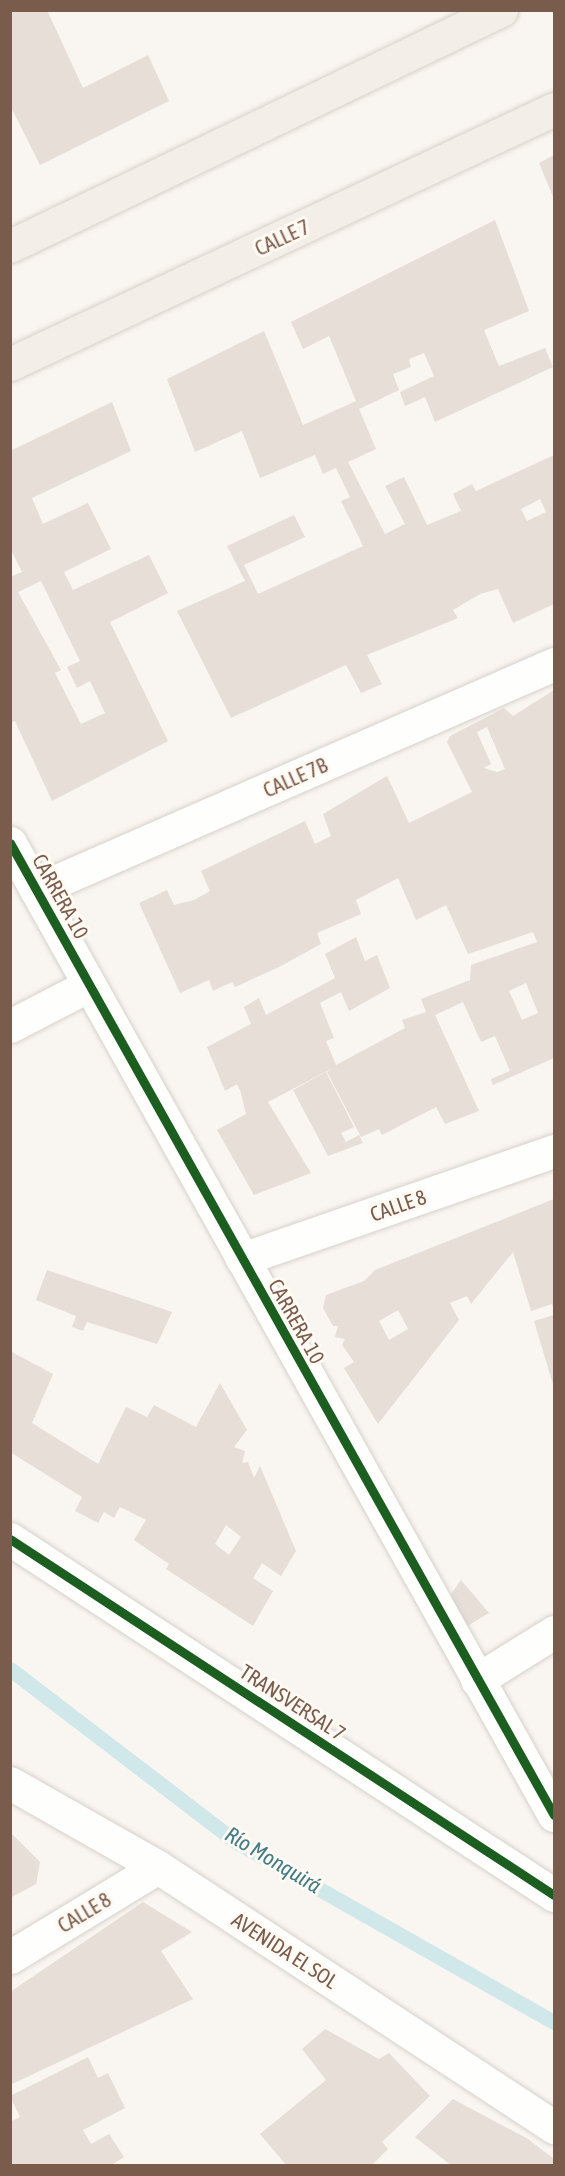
<!DOCTYPE html>
<html>
<head>
<meta charset="utf-8">
<style>
	body { margin:0 }
	#map { position:relative; width:565px; height:2176px; overflow:hidden; background:#f9f5f0; font-family:"Asap Condensed",sans-serif }
	div>[style] { position:absolute }
	.stream>* { height:15px; margin:-7.5px; padding:0 7.5px; transform-origin:7.5px; border-radius:7.5px; background:#d0e8ea }
	.building>* { inset:0; background:#e6ded7 }
	.roads { filter:drop-shadow(0 0 2px #d7d1cb) drop-shadow(0 0 2px #d7d1cb) }
	.street>* { height:33px; margin:-16.5px; padding:0 16.5px; transform-origin:16.5px; border-radius:16.5px; background:#fefefd }
	.secondary>* { height:33px; margin:-16.5px; padding:0 16.5px; transform-origin:16.5px; border-radius:16.5px; background:#fefefd }
	.primary>* { height:33px; margin:-16.5px; padding:0 16.5px; transform-origin:16.5px; border-radius:16.5px; background:#f3eee8 }
	.cycleway>* { height:9px; margin:-4.5px; padding:0 4.5px; transform-origin:4.5px; border-radius:4.5px; background:#1b5e20 }
	span { translate:-50% -50%; white-space:nowrap; text-align:center; line-height:1.15; -webkit-text-stroke:6px #fffaf3; paint-order:stroke }
	.street-label { font-size:21px; color:#7a5c4d }
	.water-label { font-size:22px; color:#437c86; font-style:italic }
	.frame { position:absolute; inset:0; border:12px solid #7a5c4d; pointer-events:none }
</style>
</head>
<body>
<div id="map">
	<div class="stream">
		<i style="left:10px;top:1669px;width:283px;rotate:37.4deg"></i>
		<i style="left:235px;top:1841px;width:367px;rotate:29.6deg"></i>
	</div>
	<div class="building">
		<i style="clip-path:polygon(10px 10px,47px 10px,83px 88px,148px 55px,169px 101px,40px 165px,10px 105px)"></i>
		<i style="clip-path:polygon(554px 155px,554px 199px,539px 163px)"></i>
		<i style="clip-path:polygon(evenodd,495px 220px,529px 311px,484px 330px,499px 366px,545px 348px,553px 367px,435px 422px,425px 397px,405px 406px,400px 392px,434px 376px,424px 353px,409px 359px,411px 367px,393px 374px,399px 390px,359px 409px,376px 449px,348px 462px,385px 534px,405px 524px,385px 486px,404px 477px,427px 525px,461px 511px,453px 494px,472px 484px,476px 491px,554px 455px,554px 604px,513px 623px,498px 589px,480px 594px,453px 610px,458px 618px,367px 655px,382px 684px,361px 693px,346px 665px,231px 718px,177px 611px,245px 581px,227px 546px,294px 515px,305px 537px,244px 565px,258px 594px,363px 546px,341px 501px,350px 497px,336px 468px,323px 474px,315px 455px,260px 478px,242px 431px,195px 452px,167px 379px,264px 331px,303px 425px,356px 401px,329px 336px,303px 349px,291px 322px,495px 220px,540px 499px,546px 512px,527px 521px,521px 509px,540px 499px)"></i>
		<i style="clip-path:polygon(evenodd,112px 402px,131px 451px,32px 498px,43px 524px,88px 503px,111px 549px,64px 572px,73px 590px,149px 555px,168px 593px,110px 622px,168px 741px,52px 801px,15px 721px,10px 723px,10px 577px,22px 572px,10px 548px,10px 451px,112px 402px,41px 581px,80px 661px,67px 667px,77px 688px,90px 681px,105px 713px,81px 724px,55px 673px,61px 670px,18px 592px,41px 581px)"></i>
		<i style="clip-path:polygon(evenodd,554px 690px,554px 1058px,493px 1085px,491px 1079px,510px 1071px,495px 1036px,481px 1042px,463px 1002px,435px 1015px,479px 1111px,445px 1124px,436px 1107px,382px 1135px,379px 1129px,361px 1137px,327px 1072px,331px 1069px,268px 1102px,311px 1173px,254px 1195px,217px 1130px,246px 1114px,240px 1090px,237px 1084px,225px 1091px,207px 1047px,251px 1024px,244px 1007px,259px 998px,266px 1015px,335px 978px,325px 954px,356px 937px,365px 961px,377px 955px,390px 988px,349px 1011px,341px 992px,320px 1003px,334px 1038px,326px 1041px,336px 1065px,405px 1028px,402px 1020px,426px 1012px,421px 999px,470px 980px,471px 965px,537px 942px,533px 932px,468px 954px,446px 905px,416px 920px,398px 878px,356px 900px,361px 914px,317px 933px,321px 944px,279px 967px,235px 987px,232px 982px,213px 991px,209px 980px,180px 993px,139px 903px,167px 890px,174px 905px,194px 900px,210px 891px,201px 871px,305px 821px,315px 844px,331px 836px,323px 814px,387px 776px,409px 823px,472px 792px,447px 742px,450px 736px,504px 708px,513px 716px,554px 690px,487px 727px,505px 769px,497px 772px,484px 768px,491px 764px,477px 732px,487px 727px,554px 690px,526px 983px,538px 1013px,522px 1020px,509px 991px,526px 983px)"></i>
		<i style="clip-path:polygon(326px 1072px,354px 1127px,341px 1133px,346px 1142px,359px 1135px,363px 1143px,328px 1156px,293px 1090px)"></i>
		<i style="clip-path:polygon(evenodd,554px 1199px,554px 1312px,552px 1304px,531px 1311px,513px 1252px,471px 1304px,467px 1296px,450px 1303px,459px 1320px,378px 1424px,344px 1368px,354px 1362px,342px 1345px,345px 1339px,335px 1337px,338px 1326px,333px 1326px,323px 1308px,326px 1295px,364px 1281px,375px 1270px,554px 1199px,398px 1310px,408px 1329px,389px 1340px,379px 1321px,398px 1310px)"></i>
		<i style="clip-path:polygon(47px 1270px,172px 1312px,157px 1344px,87px 1322px,83px 1331px,72px 1327px,76px 1316px,36px 1300px)"></i>
		<i style="clip-path:polygon(554px 1315px,554px 1388px,534px 1321px)"></i>
		<i style="clip-path:polygon(evenodd,10px 1351px,53px 1374px,32px 1423px,98px 1464px,126px 1407px,147px 1417px,154px 1405px,196px 1427px,220px 1383px,247px 1430px,234px 1447px,245px 1451px,242px 1463px,248px 1462px,254px 1478px,260px 1466px,296px 1551px,281px 1576px,262px 1563px,253px 1578px,273px 1591px,253px 1626px,166px 1569px,169px 1564px,134px 1540px,146px 1520px,120px 1507px,114px 1518px,104px 1512px,98px 1523px,75px 1511px,82px 1497px,10px 1452px,10px 1351px,226px 1525px,241px 1537px,229px 1555px,215px 1544px,226px 1525px)"></i>
		<i style="clip-path:polygon(461px 1580px,489px 1613px,457px 1632px,444px 1604px)"></i>
		<i style="clip-path:polygon(10px 1832px,40px 1862px,36px 1884px,10px 1898px)"></i>
		<i style="clip-path:polygon(143px 1902px,192px 1932px,161px 1951px,193px 1999px,10px 2085px,10px 1992px)"></i>
		<i style="clip-path:polygon(325px 2029px,379px 2059px,389px 2053px,430px 2096px,382px 2142px,388px 2149px,371px 2166px,287px 2166px,260px 2134px,326px 2080px,302px 2049px)"></i>
		<i style="clip-path:polygon(88px 2057px,98px 2078px,108px 2073px,125px 2108px,83px 2130px,91px 2144px,109px 2134px,124px 2157px,110px 2166px,10px 2166px,10px 2122px,20px 2117px,10px 2096px)"></i>
		<i style="clip-path:polygon(453px 2099px,528px 2139px,554px 2159px,554px 2166px,452px 2166px,415px 2137px)"></i>
	</div>
	<div class="roads">
		<div class="street">
			<i style="left:10px;top:843px;width:1114px;rotate:60.77deg"></i>
			<i style="left:36px;top:890px;width:565px;rotate:-23.57deg"></i>
			<i style="left:10px;top:1026px;width:89px;rotate:-27.4deg"></i>
			<i style="left:242px;top:1259px;width:330px;rotate:-19.1deg"></i>
			<i style="left:477px;top:1680px;width:91px;rotate:-31.9deg"></i>
			<i style="left:10px;top:1957px;width:173px;rotate:-31.3deg"></i>
		</div>
		<div class="secondary">
			<i style="left:10px;top:1539px;width:650px;rotate:33.2deg"></i>
			<i style="left:10px;top:1783px;width:170px;rotate:29.6deg"></i>
			<i style="left:158px;top:1867px;width:474px;rotate:33.3deg"></i>
		</div>
		<div class="primary">
			<i style="left:10px;top:246px;width:545px;rotate:-25.67deg"></i>
			<i style="left:10px;top:364px;width:601px;rotate:-25.11deg"></i>
		</div>
	</div>
	<div class="cycleway">
		<i style="left:10px;top:843px;width:1114px;rotate:60.77deg"></i>
		<i style="left:10px;top:1539px;width:650px;rotate:33.2deg"></i>
	</div>
	<div class="street-label">
		<span style="left:282px;top:237px;rotate:-25deg">CALLE 7</span>
		<span style="left:295px;top:777px;rotate:-24deg">CALLE 7B</span>
		<span style="left:61px;top:896px;rotate:61deg">CARRERA 10</span>
		<span style="left:398px;top:1205px;rotate:-19deg">CALLE 8</span>
		<span style="left:297px;top:1321px;rotate:61deg">CARRERA 10</span>
		<span style="left:293px;top:1702px;rotate:33deg">TRANSVERSAL 7</span>
		<span style="left:84px;top:1912px;rotate:-31deg">CALLE 8</span>
		<span style="left:285px;top:1950px;rotate:33deg">AVENIDA EL SOL</span>
	</div>
	<div class="water-label">
		<span style="left:273px;top:1860px;rotate:31deg">Río Monquirá</span>
	</div>
	<div class="frame"></div>
</div>
</body>
</html>
